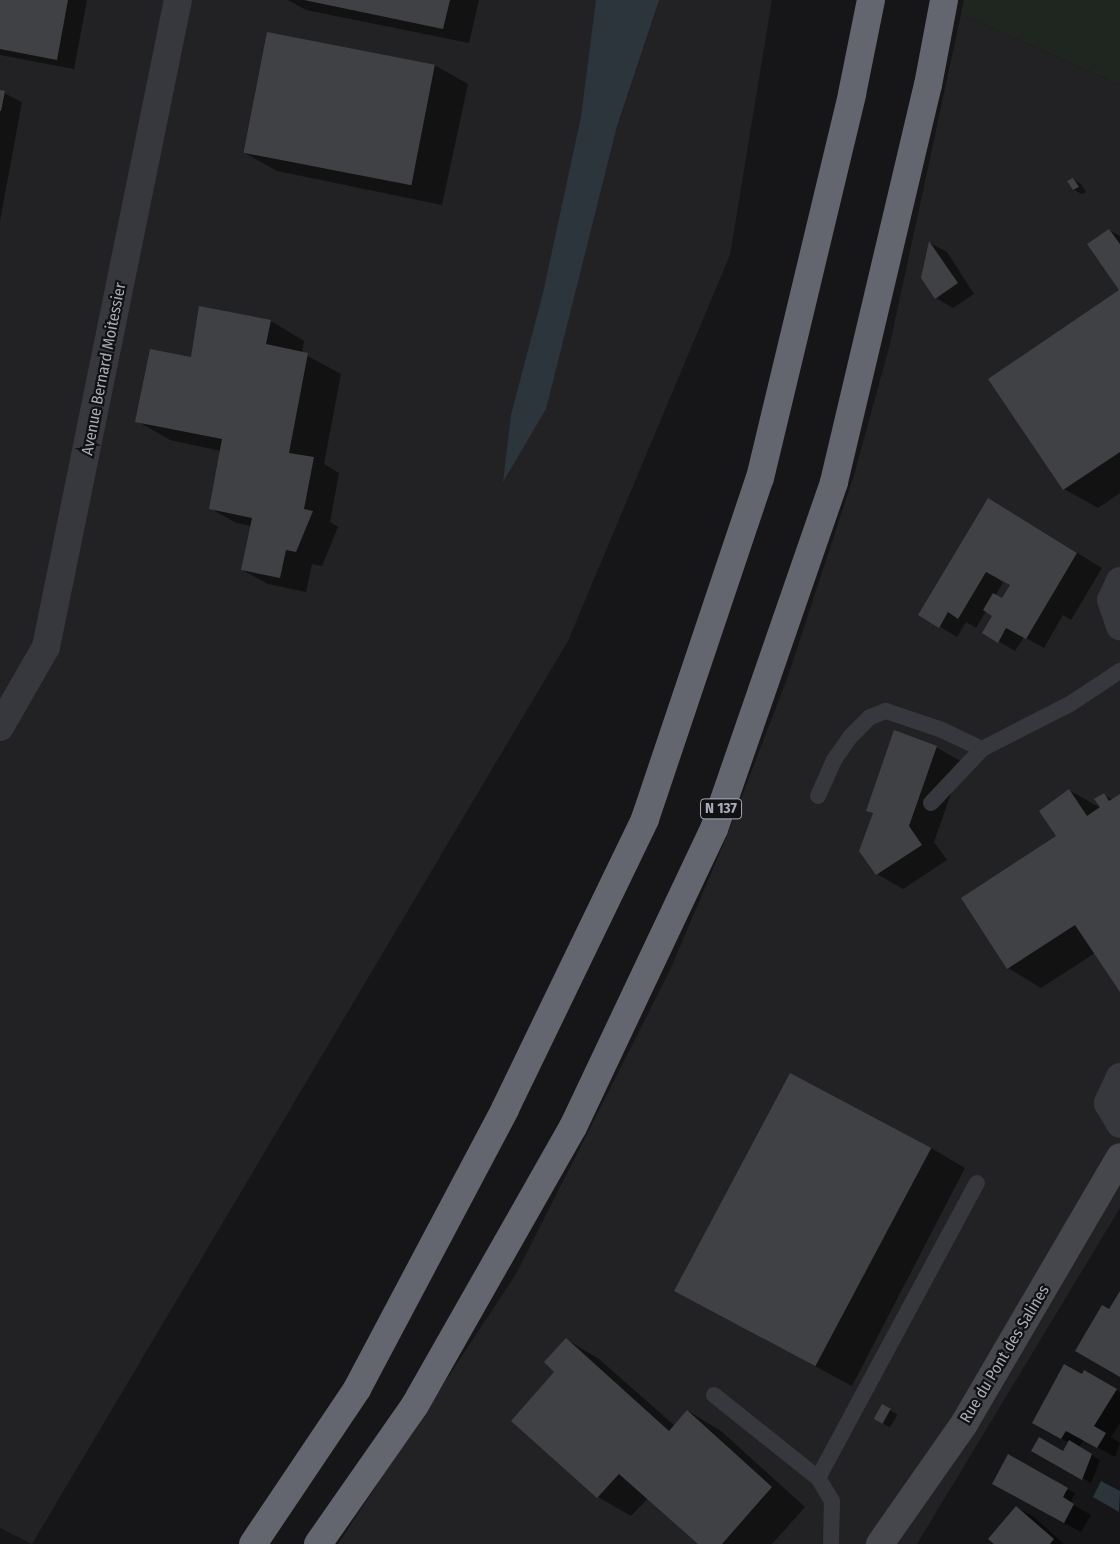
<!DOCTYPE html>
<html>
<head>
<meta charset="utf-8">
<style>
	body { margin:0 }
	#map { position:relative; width:1120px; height:1544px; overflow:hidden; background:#161618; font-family:"Fira Sans Condensed",sans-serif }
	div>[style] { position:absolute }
	.built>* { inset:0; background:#222225 }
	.green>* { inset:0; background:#1e261f }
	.water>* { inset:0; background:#2c353c }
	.shadow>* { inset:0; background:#0007; transform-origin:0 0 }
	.building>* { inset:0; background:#404145; transform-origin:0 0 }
	.lane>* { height:16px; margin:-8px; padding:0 8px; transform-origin:8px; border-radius:8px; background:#37383d }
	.street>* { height:28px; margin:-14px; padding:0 14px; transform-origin:14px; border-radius:14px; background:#37383d }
	.secondary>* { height:28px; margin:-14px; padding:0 14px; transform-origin:14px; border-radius:14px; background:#45474d }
	.highway>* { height:28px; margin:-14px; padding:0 14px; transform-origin:14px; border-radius:14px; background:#63666e }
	span { translate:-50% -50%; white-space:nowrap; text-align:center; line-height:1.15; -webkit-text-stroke:4.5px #111113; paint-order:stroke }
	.shield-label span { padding:1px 4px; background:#111113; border:1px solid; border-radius:4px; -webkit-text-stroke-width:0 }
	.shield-label { font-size:15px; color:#a8adb8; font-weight:700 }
	.street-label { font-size:16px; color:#a8adb8 }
</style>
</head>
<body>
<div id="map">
	<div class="built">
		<i style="clip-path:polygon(0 0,772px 0,730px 255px,568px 641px,32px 1544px,0 1528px)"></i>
		<i style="clip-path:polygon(961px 14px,1120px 85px,1120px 1208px,917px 1544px,338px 1544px,516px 1274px,670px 970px,724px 843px,787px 679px,854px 475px,890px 344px)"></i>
	</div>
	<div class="green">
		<i style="clip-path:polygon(964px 0,1120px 0,1120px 85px,961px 14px)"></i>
	</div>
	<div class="water">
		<i style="clip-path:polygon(596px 0,659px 0,617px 126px,546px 409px,503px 482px,511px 415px,543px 293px,581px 117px)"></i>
		<i style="clip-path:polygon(1101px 1481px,1120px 1491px,1119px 1512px,1093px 1497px)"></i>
	</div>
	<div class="shadow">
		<i style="clip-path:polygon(0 0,87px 0,74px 69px,0 55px)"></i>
		<i style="clip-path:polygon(288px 0,479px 0,469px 43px,306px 10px)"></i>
		<i style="clip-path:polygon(434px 65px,468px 84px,442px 205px,277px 171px,243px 152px)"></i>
		<i style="clip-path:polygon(0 91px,22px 102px,0 221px)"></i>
		<i style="clip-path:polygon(1073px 179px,1081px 184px,1086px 192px,1082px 194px,1074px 190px,1068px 181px)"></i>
		<i style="clip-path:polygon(1109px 230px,1120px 236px,1120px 289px)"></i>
		<i style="clip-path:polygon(930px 243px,947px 252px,974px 294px,953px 308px,936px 298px)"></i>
		<i style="clip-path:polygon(1120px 291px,1120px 493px,1098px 508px,1064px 489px)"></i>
		<i style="clip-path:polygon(271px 321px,304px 341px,302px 353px,341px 374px,324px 464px,339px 473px,330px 522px,338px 527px,322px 566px,312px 564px,306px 592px,268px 584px,242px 570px,251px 526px,236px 523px,210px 508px,221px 451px,170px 440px,137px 421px,192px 358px)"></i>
		<i style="clip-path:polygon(evenodd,1014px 514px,1102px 568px,1071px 620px,1063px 615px,1044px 648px,1024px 637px,1015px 651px,998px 641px,994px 615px,986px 611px,976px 628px,966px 622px,957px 637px,920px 615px,1014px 514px,994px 575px,1011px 585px,1003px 600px,995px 596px,1003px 583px,994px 575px)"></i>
		<i style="clip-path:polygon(936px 747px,962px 762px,934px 842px,947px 860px,903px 889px,877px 874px,861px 851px,874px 814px,867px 810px)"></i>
		<i style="clip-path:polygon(1069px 790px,1104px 810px,1104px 795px,1113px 800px,1120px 795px,1120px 990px,1095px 953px,1041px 988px,1008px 968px,1058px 836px)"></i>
		<i style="clip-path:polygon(931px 1148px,965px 1168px,852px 1386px,677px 1292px)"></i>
		<i style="clip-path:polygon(566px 1339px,599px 1359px,675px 1426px,688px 1411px,721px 1431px,805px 1507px,772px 1544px,700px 1544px,648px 1498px,631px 1516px,598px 1497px)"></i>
		<i style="clip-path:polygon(1065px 1365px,1083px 1376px,1085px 1372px,1120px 1392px,1120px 1423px,1111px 1437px,1120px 1443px,1115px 1457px,1084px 1440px,1079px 1447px,1100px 1460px,1091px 1483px,1033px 1450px,1063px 1452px,1069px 1443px,1051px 1433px,1046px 1396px)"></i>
		<i style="left:883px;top:1406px;width:17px;height:15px;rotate:31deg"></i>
		<i style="clip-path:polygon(1056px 1483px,1075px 1493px,1070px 1503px,1091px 1515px,1081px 1532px,1011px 1494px)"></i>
		<i style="clip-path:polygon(1016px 1507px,1034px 1517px,1064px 1544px,996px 1544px)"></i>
	</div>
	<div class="building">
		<i style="clip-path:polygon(0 0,68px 0,57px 60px,0 49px)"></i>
		<i style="clip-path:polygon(304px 0,450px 0,443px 29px)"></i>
		<i style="left:267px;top:32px;width:171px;height:123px;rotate:11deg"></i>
		<i style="clip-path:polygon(0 90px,5px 91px,1px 111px,0 111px)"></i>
		<i style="clip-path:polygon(1073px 178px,1079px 187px,1073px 190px,1067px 181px)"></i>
		<i style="clip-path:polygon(1109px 229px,1120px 244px,1120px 452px,1063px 490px,988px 379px,1119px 290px,1087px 244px)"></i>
		<i style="clip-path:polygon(929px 241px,958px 283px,935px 299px,921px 278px)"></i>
		<i style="clip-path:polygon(199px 306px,271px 320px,266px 344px,308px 353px,289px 453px,314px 457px,304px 509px,313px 511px,296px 552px,286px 550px,280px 578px,241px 570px,252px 518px,209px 509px,222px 439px,135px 422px,150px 349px,191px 357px)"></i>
		<i style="clip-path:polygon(988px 498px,1077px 553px,1026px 639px,1006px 628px,998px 643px,982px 633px,992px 616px,983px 610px,993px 593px,1002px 598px,1010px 585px,986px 572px,958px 619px,948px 612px,939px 628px,918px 615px)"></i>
		<i style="clip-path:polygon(894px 730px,937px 746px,909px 826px,922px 845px,876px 875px,859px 851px,873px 813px,866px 811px)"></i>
		<i style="clip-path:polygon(1069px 789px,1087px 816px,1100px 807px,1094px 799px,1104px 793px,1109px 801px,1120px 794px,1120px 992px,1075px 925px,1007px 969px,961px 898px,1056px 836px,1039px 811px)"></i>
		<i style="left:790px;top:1073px;width:160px;height:247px;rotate:28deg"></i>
		<i style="clip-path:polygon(1120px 1291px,1120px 1377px,1075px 1351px,1102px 1305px,1109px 1309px)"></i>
		<i style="clip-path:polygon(566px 1338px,669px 1431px,687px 1410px,772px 1487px,722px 1544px,698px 1544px,619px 1474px,597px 1498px,511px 1421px,554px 1372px,544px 1362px)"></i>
		<i style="clip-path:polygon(1064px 1364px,1082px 1374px,1084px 1370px,1117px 1389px,1094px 1426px,1106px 1433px,1097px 1448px,1066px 1431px,1061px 1439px,1032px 1423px)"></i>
		<i style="left:882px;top:1404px;width:10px;height:17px;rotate:29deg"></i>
		<i style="clip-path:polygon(1039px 1437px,1063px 1451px,1069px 1440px,1092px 1454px,1082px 1480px,1031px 1451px)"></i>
		<i style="clip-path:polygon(1008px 1454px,1068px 1488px,1063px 1497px,1074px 1504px,1064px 1523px,992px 1484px)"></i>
		<i style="clip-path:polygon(1016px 1506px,1054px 1539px,1050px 1544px,994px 1544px,988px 1539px)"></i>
	</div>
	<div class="lane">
		<i style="left:818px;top:796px;width:39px;rotate:-66deg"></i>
		<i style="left:834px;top:760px;width:29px;rotate:-55deg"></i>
		<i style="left:851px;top:736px;width:27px;rotate:-45deg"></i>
		<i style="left:870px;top:717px;width:17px;rotate:-21deg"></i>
		<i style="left:886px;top:711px;width:59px;rotate:18.7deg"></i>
		<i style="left:942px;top:730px;width:44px;rotate:25.4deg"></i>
		<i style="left:931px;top:803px;width:74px;rotate:-46.6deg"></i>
		<i style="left:982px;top:749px;width:99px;rotate:-27.1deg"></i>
		<i style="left:1070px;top:704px;width:60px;rotate:-33.4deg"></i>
		<i style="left:714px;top:1395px;width:133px;rotate:38.6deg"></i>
		<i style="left:831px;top:1544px;width:43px;rotate:-88.7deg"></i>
		<i style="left:832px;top:1501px;width:27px;rotate:-121deg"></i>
		<i style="left:818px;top:1478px;width:335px;rotate:-61.7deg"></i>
	</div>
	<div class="street">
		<i style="left:1120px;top:581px;width:21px;rotate:115deg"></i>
		<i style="left:1111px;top:600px;width:28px;rotate:71deg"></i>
		<i style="left:0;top:727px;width:92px;rotate:-60.1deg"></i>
		<i style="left:46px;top:647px;width:660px;rotate:-78.47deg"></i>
		<i style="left:1120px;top:1077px;width:29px;rotate:115deg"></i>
		<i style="left:1108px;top:1103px;width:24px;rotate:60deg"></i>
	</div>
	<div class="secondary">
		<i style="left:880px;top:1544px;width:146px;rotate:-55deg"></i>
		<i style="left:964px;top:1424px;width:309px;rotate:-59.7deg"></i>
	</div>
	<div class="highway">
		<i style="left:253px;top:1544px;width:187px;rotate:-56.1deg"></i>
		<i style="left:357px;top:1389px;width:317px;rotate:-62.1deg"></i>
		<i style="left:505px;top:1109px;width:322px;rotate:-64.2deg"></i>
		<i style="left:645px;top:819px;width:360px;rotate:-71.4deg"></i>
		<i style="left:760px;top:478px;width:395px;rotate:-76.5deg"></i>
		<i style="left:852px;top:94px;width:96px;rotate:-78.6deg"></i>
		<i style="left:318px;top:1544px;width:169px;rotate:-55.1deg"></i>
		<i style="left:415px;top:1405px;width:320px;rotate:-60.4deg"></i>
		<i style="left:573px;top:1127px;width:330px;rotate:-64.7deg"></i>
		<i style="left:714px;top:829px;width:367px;rotate:-70.9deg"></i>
		<i style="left:834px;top:482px;width:408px;rotate:-76.7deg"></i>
		<i style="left:928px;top:85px;width:86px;rotate:-79.3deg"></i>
	</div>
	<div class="shield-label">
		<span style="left:721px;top:809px">N 137</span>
	</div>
	<div class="street-label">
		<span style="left:104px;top:369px;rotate:-79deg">Avenue Bernard Moitessier</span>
		<span style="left:1005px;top:1354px;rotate:-59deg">Rue du Pont des Salines</span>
	</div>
</div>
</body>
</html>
